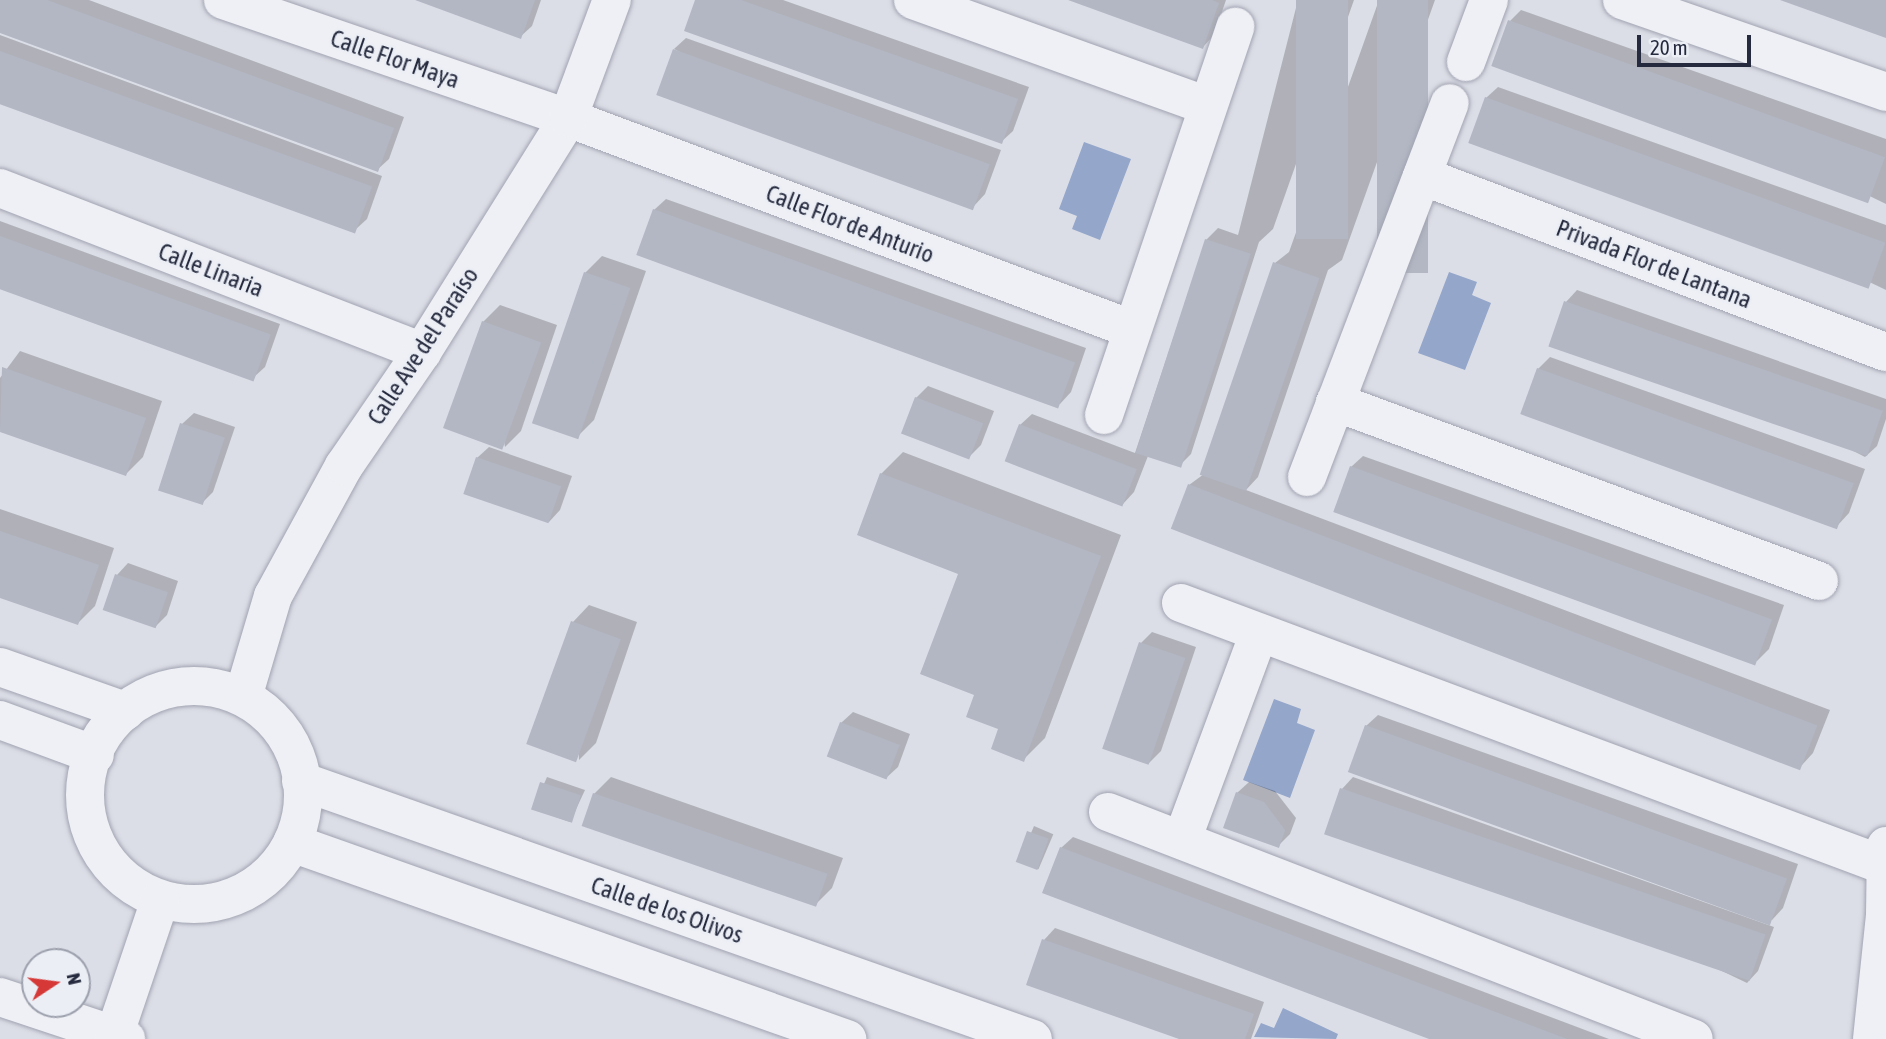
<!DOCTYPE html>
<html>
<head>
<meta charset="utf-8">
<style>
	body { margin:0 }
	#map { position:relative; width:1886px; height:1039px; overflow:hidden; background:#dcdee7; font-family:"Asap Condensed",sans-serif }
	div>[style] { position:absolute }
	.water>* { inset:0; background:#94a6ca }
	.shadow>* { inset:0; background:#0003; transform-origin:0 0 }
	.building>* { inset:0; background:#b3b7c4; transform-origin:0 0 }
	.roads { filter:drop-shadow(0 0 2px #a1a4b1) drop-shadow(0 0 2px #a1a4b1) }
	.minor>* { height:38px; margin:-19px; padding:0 19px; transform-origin:19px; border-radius:19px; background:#eff0f5 }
	.tertiary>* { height:38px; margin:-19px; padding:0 19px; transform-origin:19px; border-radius:19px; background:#eff0f5 }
	.tertiary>.ring { margin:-19px; padding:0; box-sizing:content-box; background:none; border:38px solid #eff0f5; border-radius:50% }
	span { translate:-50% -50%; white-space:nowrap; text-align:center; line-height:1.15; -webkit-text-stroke:5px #ebeef5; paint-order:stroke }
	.street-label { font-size:24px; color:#252a3e }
	.north { position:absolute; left:21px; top:948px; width:70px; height:70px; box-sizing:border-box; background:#ebeef5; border:2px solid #9ca0ac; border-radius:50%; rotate:77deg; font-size:19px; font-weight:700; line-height:28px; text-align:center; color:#252a3e }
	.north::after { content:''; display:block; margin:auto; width:24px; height:32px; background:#d63837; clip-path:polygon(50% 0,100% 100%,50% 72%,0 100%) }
	.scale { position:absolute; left:1637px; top:35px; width:114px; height:32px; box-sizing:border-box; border:4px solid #252a3e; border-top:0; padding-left:9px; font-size:21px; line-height:24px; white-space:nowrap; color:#252a3e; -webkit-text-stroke:5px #ebeef5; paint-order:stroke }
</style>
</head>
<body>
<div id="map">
	<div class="water">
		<i style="clip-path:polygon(1084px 142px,1131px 159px,1100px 240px,1072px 229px,1077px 216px,1059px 209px)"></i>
		<i style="clip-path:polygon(1449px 272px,1477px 282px,1472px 295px,1491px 303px,1465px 370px,1418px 353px)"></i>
		<i style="clip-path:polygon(1274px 699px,1301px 709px,1297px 723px,1315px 730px,1290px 798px,1243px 780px)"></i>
		<i style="clip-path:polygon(1283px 1008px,1338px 1034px,1336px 1039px,1254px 1037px,1261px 1023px,1274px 1028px)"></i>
	</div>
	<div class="shadow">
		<i style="clip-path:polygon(0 0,89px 0,404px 117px,389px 159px,377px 170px,0 31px)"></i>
		<i style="clip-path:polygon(419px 0,541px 0,532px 26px,520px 37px)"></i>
		<i style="clip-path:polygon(697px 0,783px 0,1029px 87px,1013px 131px,1001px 142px)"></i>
		<i style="clip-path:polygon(1072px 0,1226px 0,1214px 35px,1203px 47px)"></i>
		<i style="clip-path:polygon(1298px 0,1354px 0,1273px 229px,1259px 242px,1191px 454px,1179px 466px,1148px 456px,1134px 492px,1123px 504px,1020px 425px,1032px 414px,1135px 453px,1206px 240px,1218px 228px,1238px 235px)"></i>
		<i style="clip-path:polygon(1379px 0,1435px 0,1342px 260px,1328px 270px,1258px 477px,1246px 490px,1830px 710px,1813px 753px,1802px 765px,1189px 485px,1204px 474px,1275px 263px,1289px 252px)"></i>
		<i style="clip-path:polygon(1521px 10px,1886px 139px,1886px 204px,1510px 21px)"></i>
		<i style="clip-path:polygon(0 35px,382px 176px,367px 219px,355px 230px,0 99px)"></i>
		<i style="clip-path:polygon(686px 38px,1001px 150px,985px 194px,974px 206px,674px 49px)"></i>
		<i style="clip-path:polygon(1498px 87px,1886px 225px,1886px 290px,1486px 98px)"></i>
		<i style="clip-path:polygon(666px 199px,1086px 348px,1071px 392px,1060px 404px,654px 210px)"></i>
		<i style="clip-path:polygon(0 221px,280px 324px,265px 367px,253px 378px,0 285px)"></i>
		<i style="clip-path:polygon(602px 256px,646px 271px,594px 420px,577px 437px,585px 273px)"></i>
		<i style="clip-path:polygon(1577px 290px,1886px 399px,1886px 419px,1877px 446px,1865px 457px,1566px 302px)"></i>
		<i style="clip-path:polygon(500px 305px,557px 325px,521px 431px,505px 447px,483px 322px)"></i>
		<i style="clip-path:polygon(20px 351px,162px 401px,143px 457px,126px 474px,0 430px,0 378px)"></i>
		<i style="clip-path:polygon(1550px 357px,1865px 469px,1849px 513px,1838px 525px,1538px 369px)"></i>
		<i style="clip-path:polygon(928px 386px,994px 411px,981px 445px,969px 457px,916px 398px)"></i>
		<i style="clip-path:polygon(194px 413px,235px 427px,213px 492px,201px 504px,182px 424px)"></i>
		<i style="clip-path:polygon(489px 447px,572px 476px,560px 510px,549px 522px,477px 458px)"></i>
		<i style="clip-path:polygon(903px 452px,1121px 535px,1045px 738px,1024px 759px,976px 694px,960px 573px,881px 474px)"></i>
		<i style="clip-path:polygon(1363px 456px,1784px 605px,1769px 649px,1757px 661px,1351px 467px)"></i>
		<i style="clip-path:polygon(0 509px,114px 548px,95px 606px,78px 623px,0 596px)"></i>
		<i style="clip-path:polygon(128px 563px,178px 581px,167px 615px,155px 627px,117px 575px)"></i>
		<i style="clip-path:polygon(589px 605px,637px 622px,596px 743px,579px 760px,573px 622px)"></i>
		<i style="clip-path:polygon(1152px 632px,1196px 647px,1161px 751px,1149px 763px,1141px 643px)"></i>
		<i style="clip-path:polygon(853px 712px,910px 734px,898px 767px,886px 778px,841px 723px)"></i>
		<i style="clip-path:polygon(1378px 715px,1798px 864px,1783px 908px,1772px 920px,1366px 726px)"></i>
		<i style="clip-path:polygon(547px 777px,585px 790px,570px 822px,533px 809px)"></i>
		<i style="clip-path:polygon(611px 777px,843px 858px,832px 888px,815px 905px,594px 794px)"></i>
		<i style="clip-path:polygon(1353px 777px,1774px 927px,1758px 971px,1747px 983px,1342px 789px)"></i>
		<i style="clip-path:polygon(1249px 782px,1275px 791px,1296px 818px,1290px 834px,1278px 846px,1237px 793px)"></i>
		<i style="left:1034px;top:826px;width:21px;height:38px;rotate:23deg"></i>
		<i style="clip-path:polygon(1073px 837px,1609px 1039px,1435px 1039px,1061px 848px)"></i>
		<i style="clip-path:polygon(1055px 928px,1264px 1002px,1251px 1039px,1184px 1039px,1044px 940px)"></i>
	</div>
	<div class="building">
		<i style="clip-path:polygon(0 0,47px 0,394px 128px,378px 172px,0 33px)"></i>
		<i style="clip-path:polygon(415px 0,535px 0,521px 39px)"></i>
		<i style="clip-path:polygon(695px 0,741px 0,1018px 99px,1002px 144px,684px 31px)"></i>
		<i style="clip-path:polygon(1068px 0,1212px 0,1219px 3px,1203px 49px)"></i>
		<i style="left:1296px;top:0;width:52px;height:239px"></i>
		<i style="left:1377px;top:0;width:51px;height:273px"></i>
		<i style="clip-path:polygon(1780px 0,1886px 0,1886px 38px)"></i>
		<i style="left:1508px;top:20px;width:401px;height:49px;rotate:20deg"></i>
		<i style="left:673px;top:49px;width:337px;height:49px;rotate:20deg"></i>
		<i style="left:0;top:51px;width:396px;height:50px;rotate:20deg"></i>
		<i style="left:1485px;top:97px;width:426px;height:49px;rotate:20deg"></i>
		<i style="left:653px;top:209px;width:449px;height:49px;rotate:20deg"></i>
		<i style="left:0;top:236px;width:288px;height:50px;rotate:20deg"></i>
		<i style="left:1205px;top:239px;width:48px;height:225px;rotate:18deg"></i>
		<i style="left:1273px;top:262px;width:49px;height:225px;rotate:19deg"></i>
		<i style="left:584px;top:272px;width:49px;height:160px;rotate:19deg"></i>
		<i style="left:1564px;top:301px;width:337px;height:48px;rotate:19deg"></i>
		<i style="left:482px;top:321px;width:63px;height:114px;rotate:20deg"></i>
		<i style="clip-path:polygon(2px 367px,146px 418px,126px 476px,0 432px)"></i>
		<i style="left:1537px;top:368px;width:337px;height:49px;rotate:20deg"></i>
		<i style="left:915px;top:397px;width:73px;height:39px;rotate:21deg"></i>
		<i style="left:180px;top:423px;width:47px;height:71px;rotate:18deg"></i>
		<i style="left:1019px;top:424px;width:126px;height:40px;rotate:21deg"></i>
		<i style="left:476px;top:457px;width:90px;height:39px;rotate:19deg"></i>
		<i style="left:1350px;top:466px;width:449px;height:49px;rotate:20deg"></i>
		<i style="clip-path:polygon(880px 473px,1101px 556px,1024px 762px,991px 749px,998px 729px,966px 717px,974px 695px,920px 674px,958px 574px,857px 535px)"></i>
		<i style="left:1188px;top:484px;width:674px;height:48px;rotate:21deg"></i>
		<i style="clip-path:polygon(0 531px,99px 565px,78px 625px,0 598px)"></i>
		<i style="left:115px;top:574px;width:56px;height:38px;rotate:19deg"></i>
		<i style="left:571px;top:621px;width:53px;height:131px;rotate:20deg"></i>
		<i style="left:1139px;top:642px;width:49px;height:113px;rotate:19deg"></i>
		<i style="left:840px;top:722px;width:64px;height:37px;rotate:21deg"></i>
		<i style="left:1365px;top:725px;width:449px;height:50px;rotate:20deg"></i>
		<i style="left:540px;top:782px;width:43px;height:29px;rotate:18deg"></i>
		<i style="left:1340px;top:788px;width:450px;height:49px;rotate:19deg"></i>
		<i style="clip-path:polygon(1236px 792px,1264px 802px,1285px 830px,1279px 848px,1223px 828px)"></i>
		<i style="left:593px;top:793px;width:248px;height:35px;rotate:19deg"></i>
		<i style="left:1027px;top:831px;width:23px;height:33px;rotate:20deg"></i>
		<i style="clip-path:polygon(1060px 847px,1112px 867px,1567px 1039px,1429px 1039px,1148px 933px,1042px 893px)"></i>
		<i style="clip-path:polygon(1042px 939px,1254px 1014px,1245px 1039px,1179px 1039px,1026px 985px)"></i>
	</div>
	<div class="roads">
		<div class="minor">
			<i style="left:223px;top:0;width:365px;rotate:18.9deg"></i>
			<i style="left:568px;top:118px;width:601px;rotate:20.54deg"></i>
			<i style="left:913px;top:0;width:313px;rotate:19.8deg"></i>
			<i style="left:1622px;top:0;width:280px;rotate:19.2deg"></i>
			<i style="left:1466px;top:62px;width:66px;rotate:-69.6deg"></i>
			<i style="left:1422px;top:176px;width:496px;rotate:20.8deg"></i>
			<i style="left:0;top:188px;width:453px;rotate:21.2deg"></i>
			<i style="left:1335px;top:402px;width:516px;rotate:20.3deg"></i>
			<i style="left:1104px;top:415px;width:410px;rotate:-71.3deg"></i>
			<i style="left:1307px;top:477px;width:400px;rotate:-69.1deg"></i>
			<i style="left:1181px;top:603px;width:752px;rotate:20.46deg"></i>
			<i style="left:0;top:667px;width:133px;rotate:19.4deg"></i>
			<i style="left:0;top:720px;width:101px;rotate:20.2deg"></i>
			<i style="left:301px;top:781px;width:776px;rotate:19.42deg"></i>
			<i style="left:1108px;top:812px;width:628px;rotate:21.17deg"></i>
			<i style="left:1182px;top:840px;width:221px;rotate:-69.6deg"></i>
			<i style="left:292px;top:843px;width:589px;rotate:19.45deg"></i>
			<i style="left:0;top:997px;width:133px;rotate:18.4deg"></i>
		</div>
		<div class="tertiary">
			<i class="ring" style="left:85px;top:686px;width:180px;height:180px"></i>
			<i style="left:243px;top:697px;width:105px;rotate:-73.5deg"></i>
			<i style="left:273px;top:596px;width:148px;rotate:-61.4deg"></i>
			<i style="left:344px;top:466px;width:138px;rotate:-55.6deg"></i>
			<i style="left:422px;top:352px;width:276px;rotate:-58deg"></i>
			<i style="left:568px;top:118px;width:126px;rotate:-69.6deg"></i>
			<i style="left:113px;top:1039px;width:147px;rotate:-71.3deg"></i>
			<i style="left:1872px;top:1039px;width:125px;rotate:-84deg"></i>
			<i style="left:1885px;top:915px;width:69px;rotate:-89.2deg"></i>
		</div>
	</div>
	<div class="street-label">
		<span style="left:395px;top:59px;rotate:19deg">Calle Flor Maya</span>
		<span style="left:850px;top:224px;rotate:21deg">Calle Flor de Anturio</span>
		<span style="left:1654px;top:264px;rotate:21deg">Privada Flor de Lantana</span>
		<span style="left:211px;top:270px;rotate:21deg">Calle Linaria</span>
		<span style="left:423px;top:346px;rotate:-57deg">Calle Ave del Paraíso</span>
		<span style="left:667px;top:910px;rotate:19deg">Calle de los Olivos</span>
	</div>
	<div class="north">N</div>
	<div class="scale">20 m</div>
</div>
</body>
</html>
